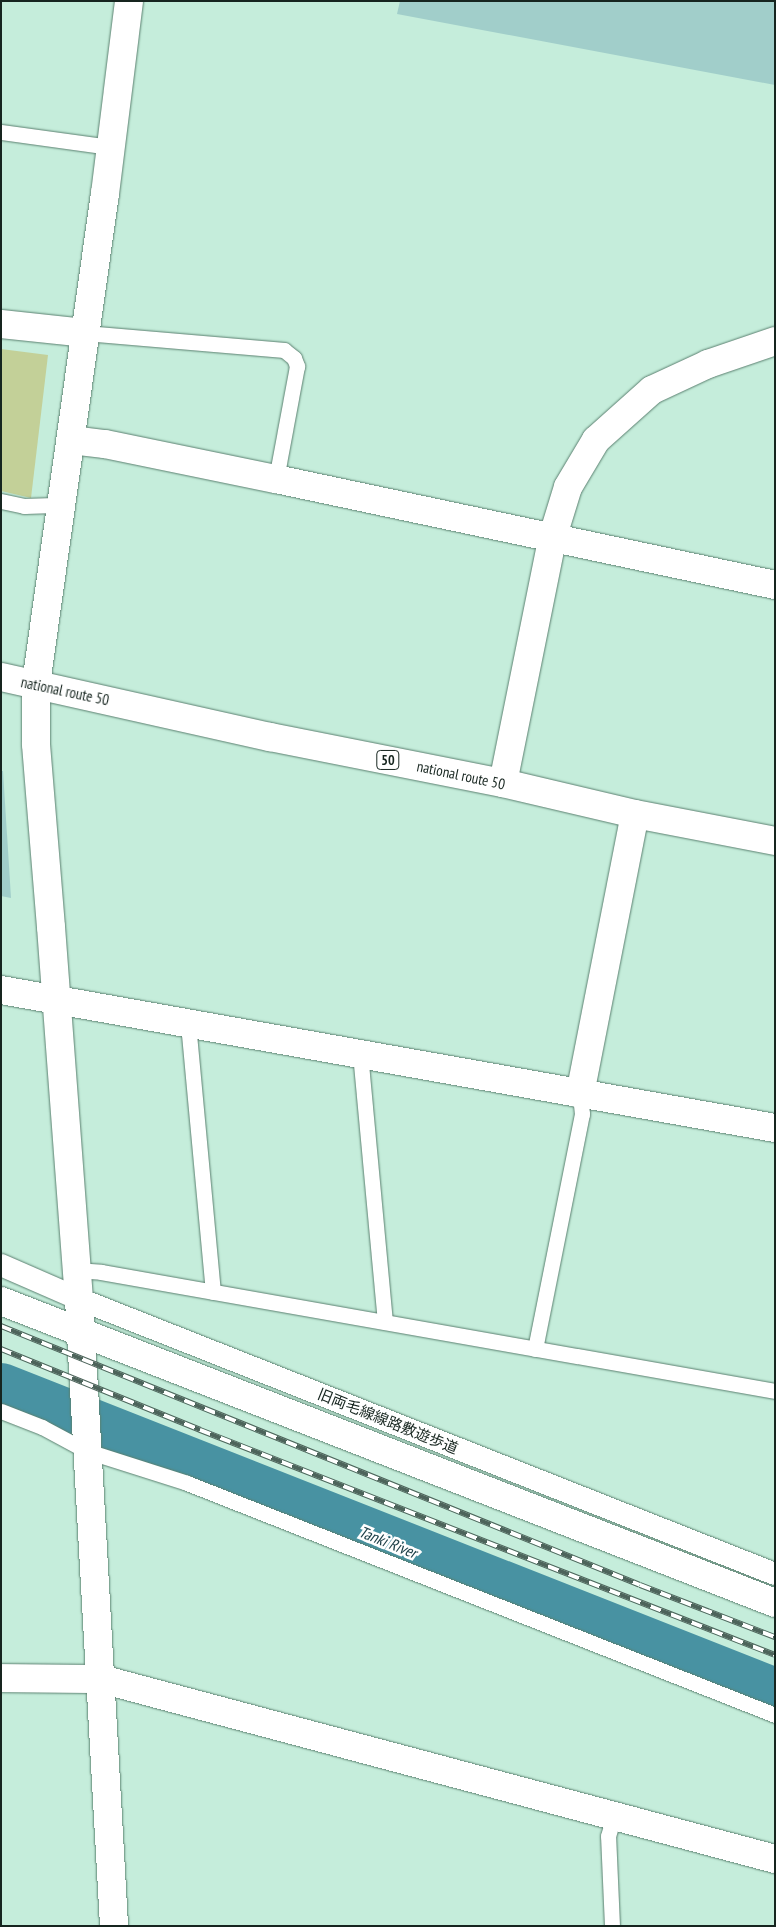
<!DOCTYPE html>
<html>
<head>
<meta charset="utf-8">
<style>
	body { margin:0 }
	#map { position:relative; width:776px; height:1927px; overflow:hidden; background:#c5eddb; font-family:"PT Sans Narrow","Noto Sans JP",sans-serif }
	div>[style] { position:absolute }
	.green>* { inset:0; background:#c3d098 }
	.river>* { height:52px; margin:-26px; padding:0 26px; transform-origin:26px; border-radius:26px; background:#4892a2 }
	.building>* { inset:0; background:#a1ceca }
	.roads { filter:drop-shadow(0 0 1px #5b8070) drop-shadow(0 0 1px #5b8070) }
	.service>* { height:15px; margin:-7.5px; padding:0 7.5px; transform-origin:7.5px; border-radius:7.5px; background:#fff }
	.pedestrian>* { height:22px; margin:-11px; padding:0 11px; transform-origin:11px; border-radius:11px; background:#fff }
	.minor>* { height:28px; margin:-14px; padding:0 14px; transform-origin:14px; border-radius:14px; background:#fff }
	.tertiary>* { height:28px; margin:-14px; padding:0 14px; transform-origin:14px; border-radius:14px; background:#fff }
	.trunk>* { height:28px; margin:-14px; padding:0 14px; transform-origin:14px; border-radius:14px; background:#fff }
	.rail>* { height:5.5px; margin-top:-2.75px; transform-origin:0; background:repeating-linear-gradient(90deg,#fff 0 11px,#4d645b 0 22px); box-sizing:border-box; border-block:1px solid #4d645b }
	span { translate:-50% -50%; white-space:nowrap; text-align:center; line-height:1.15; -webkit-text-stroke:5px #fff; paint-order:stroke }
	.shield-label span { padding:1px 4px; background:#fff; border:1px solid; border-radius:4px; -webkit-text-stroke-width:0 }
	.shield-label { font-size:14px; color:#16251f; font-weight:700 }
	.street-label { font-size:15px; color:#16251f }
	.water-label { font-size:16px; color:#1e4149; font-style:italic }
	.frame { position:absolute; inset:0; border:2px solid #16251f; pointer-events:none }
</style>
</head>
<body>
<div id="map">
	<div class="green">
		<i style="clip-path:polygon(1px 349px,48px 355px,31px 498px,1px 491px)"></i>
	</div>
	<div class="river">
		<i style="left:1px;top:1389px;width:832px;rotate:21.51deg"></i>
	</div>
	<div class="building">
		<i style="clip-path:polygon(400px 1px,775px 1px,775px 85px,397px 14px)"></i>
		<i style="clip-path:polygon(1px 771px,3px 771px,11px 898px,1px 896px)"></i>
	</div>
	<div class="roads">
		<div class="service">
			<i style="left:1px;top:132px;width:110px;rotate:7.8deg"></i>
			<i style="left:85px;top:333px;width:200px;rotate:4.9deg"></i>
			<i style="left:284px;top:350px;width:13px;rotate:39deg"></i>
			<i style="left:294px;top:358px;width:9px;rotate:69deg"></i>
			<i style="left:297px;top:366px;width:115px;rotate:100.5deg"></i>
			<i style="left:1px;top:501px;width:24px;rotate:12deg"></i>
			<i style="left:24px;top:506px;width:38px;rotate:-2deg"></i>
			<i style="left:191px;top:1023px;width:11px;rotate:100deg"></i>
			<i style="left:189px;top:1034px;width:259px;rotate:84.7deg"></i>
			<i style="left:360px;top:1053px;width:270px;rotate:84.7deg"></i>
			<i style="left:75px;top:1270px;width:26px;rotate:4deg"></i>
			<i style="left:101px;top:1272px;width:684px;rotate:10.01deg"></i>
			<i style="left:535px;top:1349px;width:240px;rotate:-78.7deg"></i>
			<i style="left:582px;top:1114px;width:20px;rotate:-96deg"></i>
			<i style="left:1px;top:1411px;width:44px;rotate:21.3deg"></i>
			<i style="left:42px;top:1427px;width:51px;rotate:28.1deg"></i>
			<i style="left:87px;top:1451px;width:105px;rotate:17.7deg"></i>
			<i style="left:187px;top:1483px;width:632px;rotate:21.53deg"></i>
			<i style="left:612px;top:1926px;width:90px;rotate:-92.5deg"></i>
			<i style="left:608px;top:1836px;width:21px;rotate:-73deg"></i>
		</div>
		<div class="pedestrian">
			<i style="left:1px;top:1265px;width:85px;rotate:23.6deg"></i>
			<i style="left:79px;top:1299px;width:748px;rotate:21.56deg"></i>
		</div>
		<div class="minor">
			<i style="left:1px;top:324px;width:84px;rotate:6.1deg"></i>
			<i style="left:71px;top:440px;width:34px;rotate:7deg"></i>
			<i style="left:105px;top:444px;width:175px;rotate:11.6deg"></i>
			<i style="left:276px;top:479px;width:510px;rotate:11.99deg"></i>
			<i style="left:51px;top:927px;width:373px;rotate:85.7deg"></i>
			<i style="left:79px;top:1299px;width:628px;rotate:86.8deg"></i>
			<i style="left:1px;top:990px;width:786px;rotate:10.11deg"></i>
			<i style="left:580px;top:1094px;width:285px;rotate:-78.9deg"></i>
			<i style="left:1px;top:1301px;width:831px;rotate:21.31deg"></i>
			<i style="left:1px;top:1678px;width:100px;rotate:0.6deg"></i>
			<i style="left:101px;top:1679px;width:698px;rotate:14.95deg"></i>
		</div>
		<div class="tertiary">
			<i style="left:503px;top:783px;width:249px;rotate:-78.6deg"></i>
			<i style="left:552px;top:539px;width:54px;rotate:-72.9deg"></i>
			<i style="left:568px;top:487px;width:55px;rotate:-59.2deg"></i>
			<i style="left:596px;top:440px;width:75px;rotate:-41.8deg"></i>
			<i style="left:652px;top:390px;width:62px;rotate:-24.9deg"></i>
			<i style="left:708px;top:364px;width:71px;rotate:-18.9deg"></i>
			<i style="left:51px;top:927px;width:184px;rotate:-94.7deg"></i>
			<i style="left:36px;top:744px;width:60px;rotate:-90deg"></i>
			<i style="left:36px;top:684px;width:495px;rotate:-82deg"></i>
			<i style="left:105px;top:194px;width:194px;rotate:-82.9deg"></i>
		</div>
		<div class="trunk">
			<i style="left:1px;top:677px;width:276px;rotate:12.6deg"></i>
			<i style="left:270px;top:737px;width:237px;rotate:11.2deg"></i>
			<i style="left:503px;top:783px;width:136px;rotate:13.2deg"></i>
			<i style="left:635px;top:814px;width:143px;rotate:10.9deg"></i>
		</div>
	</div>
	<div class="rail">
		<i style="left:1px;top:1326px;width:689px;rotate:22.06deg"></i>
		<i style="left:640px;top:1585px;width:145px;rotate:21.1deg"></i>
		<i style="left:1px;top:1349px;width:215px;rotate:22.1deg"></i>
		<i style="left:200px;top:1430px;width:617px;rotate:21.37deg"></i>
	</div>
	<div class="shield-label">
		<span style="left:388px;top:760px">50</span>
	</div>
	<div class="street-label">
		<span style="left:65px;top:691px;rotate:12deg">national route 50</span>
		<span style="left:461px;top:775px;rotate:12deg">national route 50</span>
		<span style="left:388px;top:1421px;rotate:22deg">旧両毛線線路敷遊歩道</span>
	</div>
	<div class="water-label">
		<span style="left:388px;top:1542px;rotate:22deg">Tanki River</span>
	</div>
	<div class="frame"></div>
</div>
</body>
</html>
